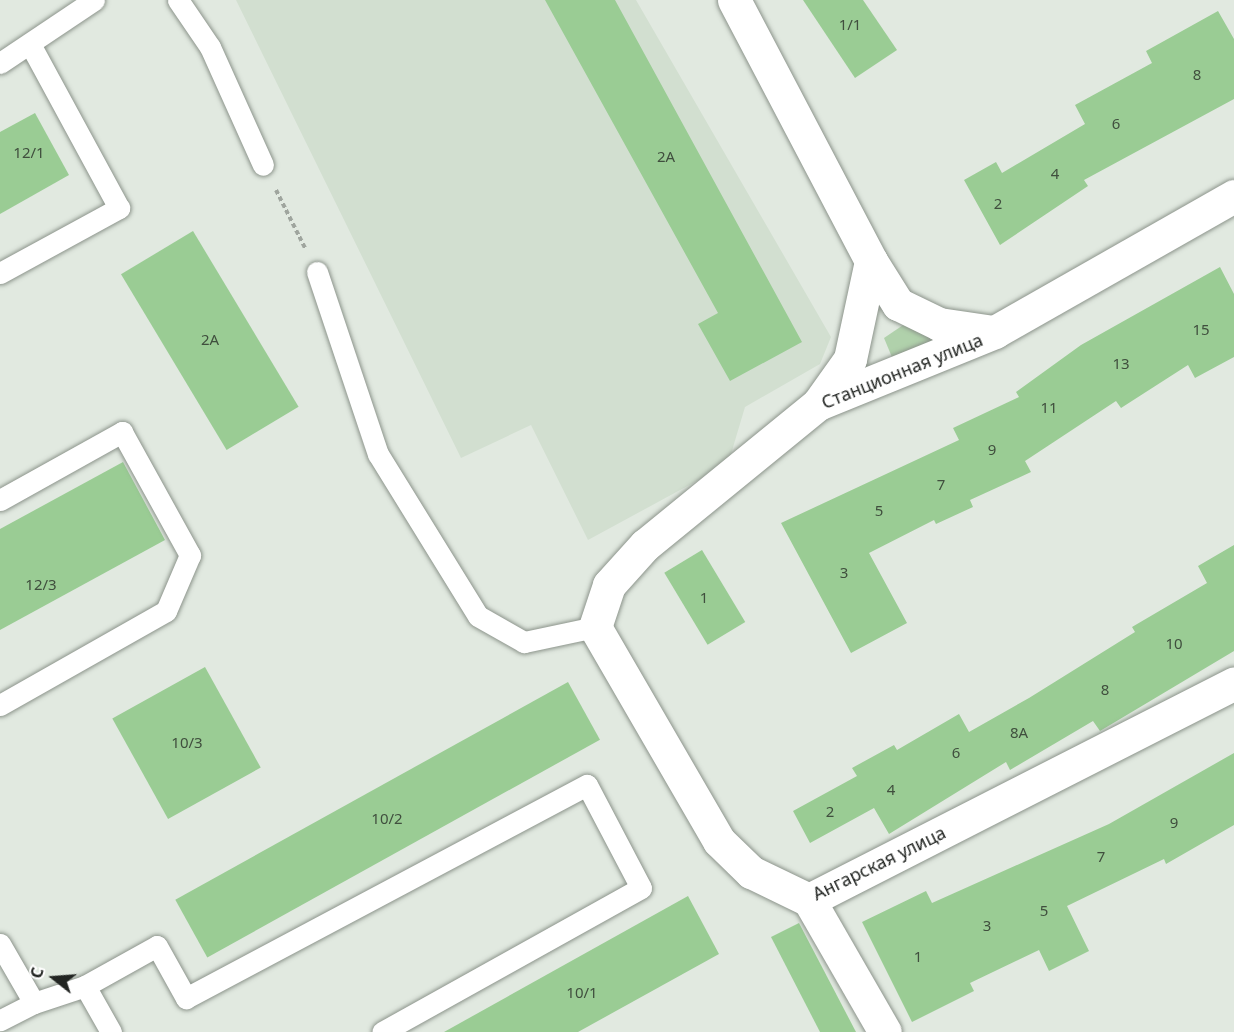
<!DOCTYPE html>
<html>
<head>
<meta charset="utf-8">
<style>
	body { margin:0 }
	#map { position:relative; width:1234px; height:1032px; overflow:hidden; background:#e1e9e0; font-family:"Noto Sans",sans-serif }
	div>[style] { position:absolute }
	.built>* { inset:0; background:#d2dfd0 }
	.green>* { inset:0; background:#b0d1ab }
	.building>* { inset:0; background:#9acc94; transform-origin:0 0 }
	.path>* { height:4px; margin-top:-2px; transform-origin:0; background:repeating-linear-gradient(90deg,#9fa59e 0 4.5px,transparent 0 7.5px) }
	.roads { filter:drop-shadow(0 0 2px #8c948b) drop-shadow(0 0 2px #8c948b) }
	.service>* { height:21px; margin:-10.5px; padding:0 10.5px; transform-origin:10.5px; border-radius:10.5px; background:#fff }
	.minor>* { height:33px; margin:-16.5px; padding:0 16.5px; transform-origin:16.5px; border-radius:16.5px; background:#fff }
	span { translate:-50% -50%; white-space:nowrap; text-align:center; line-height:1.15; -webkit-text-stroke:4.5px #fff; paint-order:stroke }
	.number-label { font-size:15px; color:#404f3e }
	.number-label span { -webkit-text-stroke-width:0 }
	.street-label { font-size:18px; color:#222522 }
	.north { position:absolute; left:24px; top:948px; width:60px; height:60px; -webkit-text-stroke:4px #fff; paint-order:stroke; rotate:287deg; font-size:16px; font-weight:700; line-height:24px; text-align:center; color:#222522 }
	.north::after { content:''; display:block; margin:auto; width:21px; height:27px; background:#222522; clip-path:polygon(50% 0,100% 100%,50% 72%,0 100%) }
</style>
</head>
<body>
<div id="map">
	<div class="built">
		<i style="clip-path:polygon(236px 0,636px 0,831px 337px,820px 364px,745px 407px,728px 464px,588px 540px,531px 425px,461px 458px)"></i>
	</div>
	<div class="green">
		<i style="clip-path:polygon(915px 317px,932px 341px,894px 362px,884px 338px)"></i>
	</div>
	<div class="building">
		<i style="clip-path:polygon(545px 0,615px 0,802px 342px,730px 381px,698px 324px,718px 313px)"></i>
		<i style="clip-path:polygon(803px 0,863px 0,897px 50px,855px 78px)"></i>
		<i style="clip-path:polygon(1218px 11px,1234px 39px,1234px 99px,1084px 180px,1088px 186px,1000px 245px,964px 180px,996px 162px,1002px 173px,1085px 124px,1075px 105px,1152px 63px,1146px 51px)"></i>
		<i style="clip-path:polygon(35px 113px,69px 175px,0 214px,0 132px)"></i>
		<i style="left:193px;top:231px;width:205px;height:84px;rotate:59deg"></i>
		<i style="clip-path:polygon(1220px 267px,1234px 294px,1234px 357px,1195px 378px,1188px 365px,1121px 408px,1116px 401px,1025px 461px,1031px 472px,970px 500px,973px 507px,936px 524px,934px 520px,869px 553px,907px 623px,851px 653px,781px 523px,959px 440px,953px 428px,1019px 397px,1016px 392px,1081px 345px)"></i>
		<i style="clip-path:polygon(123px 462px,165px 540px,0 630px,0 529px)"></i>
		<i style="clip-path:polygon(1234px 545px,1234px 651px,1100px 731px,1093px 721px,1010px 770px,1006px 762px,889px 834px,874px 808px,810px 843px,793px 811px,857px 776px,852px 768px,894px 745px,897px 750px,959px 714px,969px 732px,1029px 698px,1135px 632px,1132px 627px,1207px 583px,1198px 566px)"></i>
		<i style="left:702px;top:550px;width:84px;height:44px;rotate:59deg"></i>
		<i style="left:205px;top:667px;width:115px;height:106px;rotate:61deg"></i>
		<i style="left:568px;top:682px;width:66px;height:449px;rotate:61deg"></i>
		<i style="clip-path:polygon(1234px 753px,1234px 825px,1166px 864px,1164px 859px,1067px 906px,1089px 951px,1049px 971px,1039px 950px,970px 983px,974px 991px,912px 1022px,862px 922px,926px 891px,932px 903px,1109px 824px)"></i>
		<i style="clip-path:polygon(688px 896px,719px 954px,578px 1032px,444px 1032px)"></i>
		<i style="clip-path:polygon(799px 923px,856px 1032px,820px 1032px,771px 937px)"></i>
	</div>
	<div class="path">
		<i style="left:276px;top:190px;width:65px;rotate:63.4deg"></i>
	</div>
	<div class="roads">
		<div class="service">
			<i style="left:178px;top:0;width:57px;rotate:55.8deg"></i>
			<i style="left:210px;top:47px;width:129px;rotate:65.8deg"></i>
			<i style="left:0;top:63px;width:113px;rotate:-33.8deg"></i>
			<i style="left:317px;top:272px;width:192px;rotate:71.5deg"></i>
			<i style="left:378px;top:454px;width:190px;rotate:58.3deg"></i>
			<i style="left:478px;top:616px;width:53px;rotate:29.5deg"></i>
			<i style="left:524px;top:642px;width:73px;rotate:-11.9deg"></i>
			<i style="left:0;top:273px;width:136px;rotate:-28.6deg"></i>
			<i style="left:119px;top:208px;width:184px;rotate:-118.5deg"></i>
			<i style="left:0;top:500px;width:140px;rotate:-29.1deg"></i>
			<i style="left:122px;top:432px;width:141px;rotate:61.1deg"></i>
			<i style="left:190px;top:555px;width:61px;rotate:113.2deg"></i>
			<i style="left:166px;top:611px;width:191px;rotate:150.5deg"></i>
			<i style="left:0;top:944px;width:68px;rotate:60deg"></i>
			<i style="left:34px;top:1003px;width:38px;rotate:153deg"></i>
			<i style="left:85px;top:986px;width:82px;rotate:-29.1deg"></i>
			<i style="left:157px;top:946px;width:60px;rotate:60.9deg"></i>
			<i style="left:186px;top:998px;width:454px;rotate:-28deg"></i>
			<i style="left:587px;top:785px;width:116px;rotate:62.3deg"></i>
			<i style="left:641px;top:888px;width:296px;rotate:150.9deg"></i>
			<i style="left:34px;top:1003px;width:54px;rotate:-18.4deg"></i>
			<i style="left:85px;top:986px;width:53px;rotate:60.5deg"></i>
		</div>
		<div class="minor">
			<i style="left:734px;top:0;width:295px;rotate:62.3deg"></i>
			<i style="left:871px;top:261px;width:100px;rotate:102.1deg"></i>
			<i style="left:850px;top:359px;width:55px;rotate:125.4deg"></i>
			<i style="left:1234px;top:196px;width:275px;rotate:150.4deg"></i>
			<i style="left:995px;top:332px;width:191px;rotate:157.9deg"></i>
			<i style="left:818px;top:404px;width:223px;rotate:140.8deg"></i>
			<i style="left:645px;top:545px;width:54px;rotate:132deg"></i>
			<i style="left:609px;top:585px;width:44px;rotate:108.4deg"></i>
			<i style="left:595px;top:627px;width:247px;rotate:59.9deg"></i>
			<i style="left:719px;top:841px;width:45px;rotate:44.1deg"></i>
			<i style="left:751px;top:872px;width:64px;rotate:25.8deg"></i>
			<i style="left:809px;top:900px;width:477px;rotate:-27deg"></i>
			<i style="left:871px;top:261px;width:51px;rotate:57.9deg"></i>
			<i style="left:898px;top:304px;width:46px;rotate:26deg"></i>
			<i style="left:939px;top:324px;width:55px;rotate:8.4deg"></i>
			<i style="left:809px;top:900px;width:152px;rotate:60.1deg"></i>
		</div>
	</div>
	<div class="number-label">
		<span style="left:850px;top:25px">1/1</span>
		<span style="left:1197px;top:75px">8</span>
		<span style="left:1116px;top:124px">6</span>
		<span style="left:29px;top:153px">12/1</span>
		<span style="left:666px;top:157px">2А</span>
		<span style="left:1055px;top:174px">4</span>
		<span style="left:998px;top:204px">2</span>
		<span style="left:1201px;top:330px">15</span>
		<span style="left:210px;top:340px">2А</span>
		<span style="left:1121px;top:364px">13</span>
		<span style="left:1049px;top:408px">11</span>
		<span style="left:992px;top:450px">9</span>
		<span style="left:941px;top:485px">7</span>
		<span style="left:879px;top:511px">5</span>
		<span style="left:844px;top:573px">3</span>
		<span style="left:41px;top:585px">12/3</span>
		<span style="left:704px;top:598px">1</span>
		<span style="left:1174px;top:644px">10</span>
		<span style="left:1105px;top:690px">8</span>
		<span style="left:1019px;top:733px">8А</span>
		<span style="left:187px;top:743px">10/3</span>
		<span style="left:956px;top:753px">6</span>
		<span style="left:891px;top:790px">4</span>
		<span style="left:830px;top:812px">2</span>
		<span style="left:387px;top:819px">10/2</span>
		<span style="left:1174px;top:823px">9</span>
		<span style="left:1101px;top:857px">7</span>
		<span style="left:1044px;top:911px">5</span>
		<span style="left:987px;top:926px">3</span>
		<span style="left:918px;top:957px">1</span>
		<span style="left:582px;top:993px">10/1</span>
	</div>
	<div class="street-label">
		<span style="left:902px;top:371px;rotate:-22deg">Станционная улица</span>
		<span style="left:879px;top:863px;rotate:-26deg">Ангарская улица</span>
	</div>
	<div class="north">С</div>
</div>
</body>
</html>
